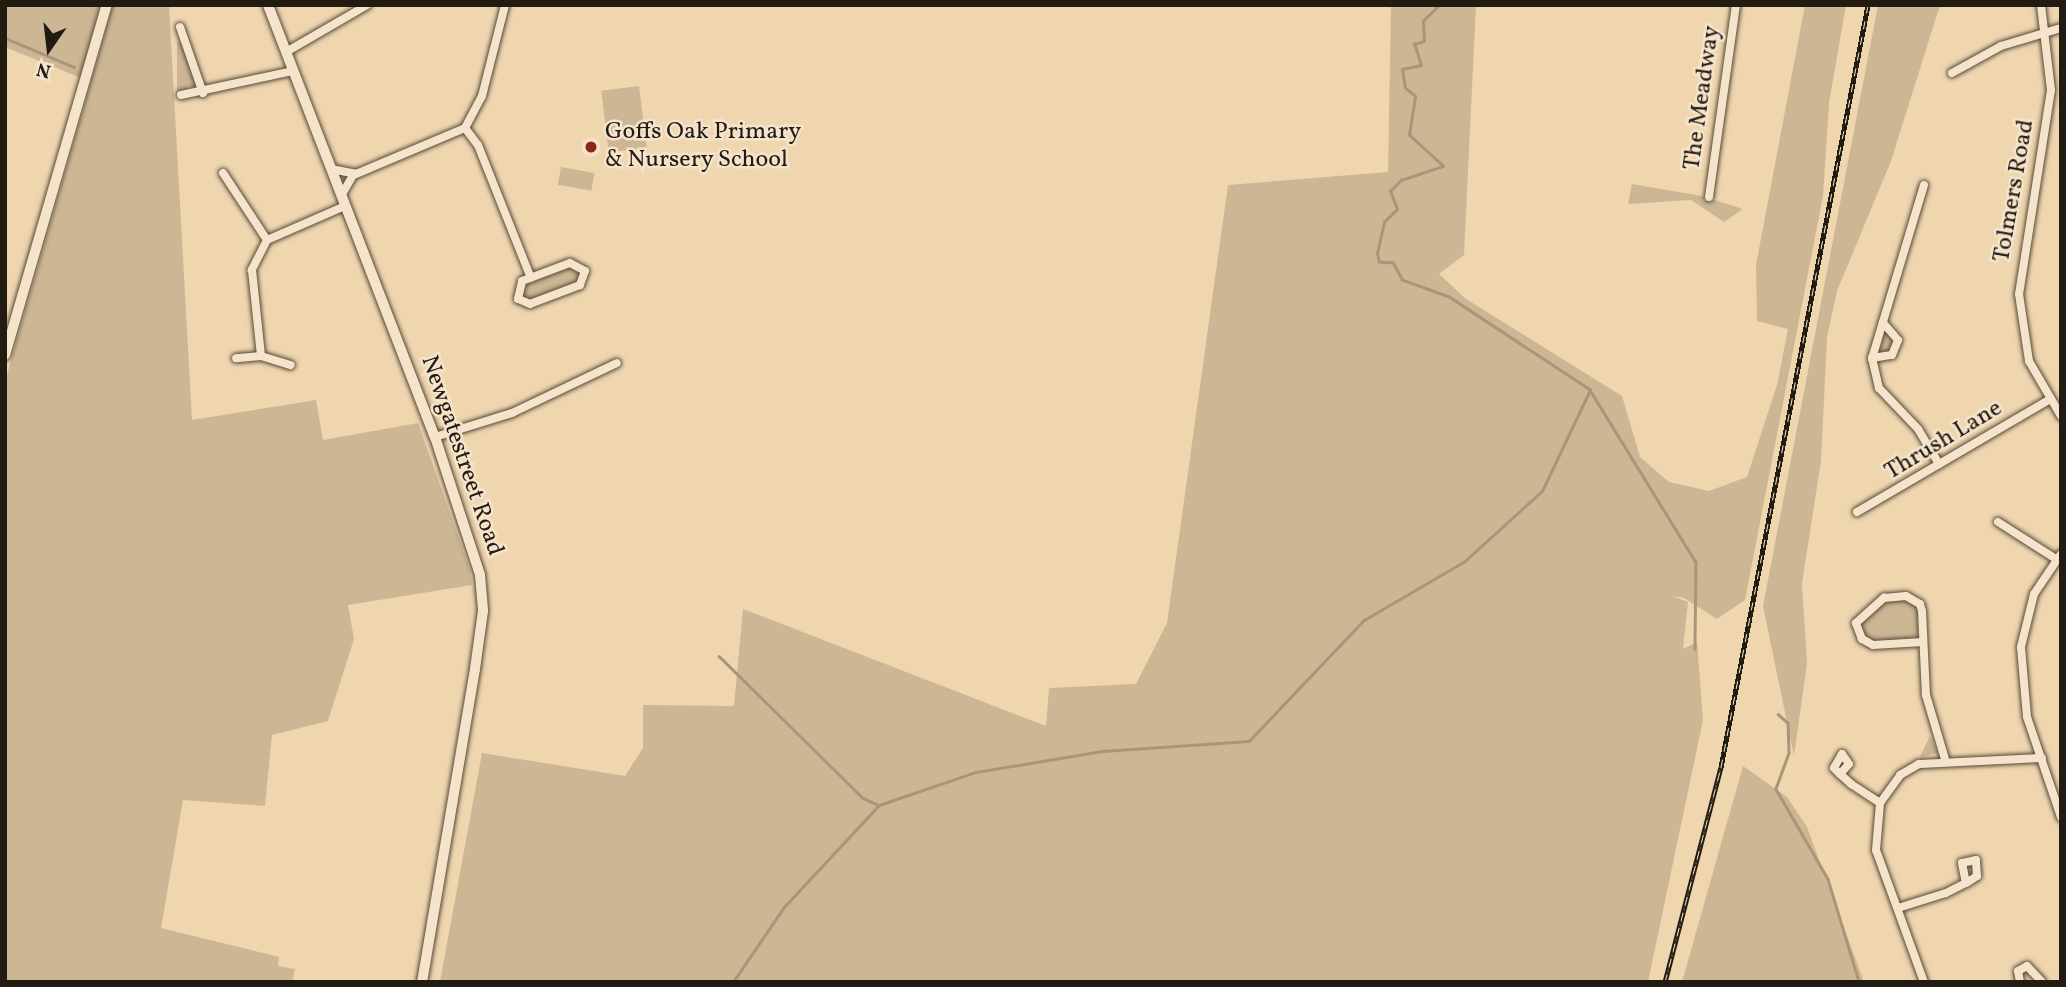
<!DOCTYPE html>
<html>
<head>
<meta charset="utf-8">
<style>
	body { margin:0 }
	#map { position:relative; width:2066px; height:987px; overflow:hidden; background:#efd6af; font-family:Vollkorn,serif }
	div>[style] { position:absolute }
	.green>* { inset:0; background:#ccb694; transform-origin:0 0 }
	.stream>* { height:2.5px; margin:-1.25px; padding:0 1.25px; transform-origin:1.25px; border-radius:1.25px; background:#a9967a }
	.roads { filter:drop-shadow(0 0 2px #554a39) drop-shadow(0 0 2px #554a39) }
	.minor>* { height:8px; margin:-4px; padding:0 4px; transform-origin:4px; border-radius:4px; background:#f5e4cb }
	.tertiary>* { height:10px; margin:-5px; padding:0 5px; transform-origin:5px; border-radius:5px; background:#f5e4cb }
	.rail>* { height:5px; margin-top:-2.5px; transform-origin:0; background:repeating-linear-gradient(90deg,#f5e4cb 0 8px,#221b12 0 16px); box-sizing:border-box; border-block:2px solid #221b12 }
	.dots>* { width:19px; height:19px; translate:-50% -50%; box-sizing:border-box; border:4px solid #f5e4cb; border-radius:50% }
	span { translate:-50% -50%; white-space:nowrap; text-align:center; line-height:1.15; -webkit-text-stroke:5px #f5e4cb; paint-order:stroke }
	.street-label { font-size:24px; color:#221b12 }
	.poi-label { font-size:24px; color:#221b12 }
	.left { translate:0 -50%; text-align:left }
	.frame { position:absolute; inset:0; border:7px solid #221b12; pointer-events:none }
	.north { position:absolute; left:14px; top:14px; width:70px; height:70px; -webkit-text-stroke:5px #f5e4cb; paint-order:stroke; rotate:194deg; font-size:19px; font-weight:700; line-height:28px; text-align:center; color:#221b12 }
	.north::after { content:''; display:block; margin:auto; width:24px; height:32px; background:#221b12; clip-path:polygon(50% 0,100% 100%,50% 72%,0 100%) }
</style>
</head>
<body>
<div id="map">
	<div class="green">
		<i style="clip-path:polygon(5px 5px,100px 5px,81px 78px,5px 47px)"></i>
		<i style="clip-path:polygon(113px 5px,169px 5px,192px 420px,316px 400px,323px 440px,418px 423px,470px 570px,472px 585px,348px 605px,354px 639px,328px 721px,272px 735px,265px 806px,183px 800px,161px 928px,279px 957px,278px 966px,295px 969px,292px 982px,5px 982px,5px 382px)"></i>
		<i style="clip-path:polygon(1391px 5px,1476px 5px,1464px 255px,1439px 274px,1466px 299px,1622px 396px,1640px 457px,1669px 482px,1709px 491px,1747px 477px,1777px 385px,1788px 329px,1757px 321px,1756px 265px,1805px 5px,1846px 5px,1829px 103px,1823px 196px,1745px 600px,1717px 619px,1684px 598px,1672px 596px,1688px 602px,1683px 649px,1697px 642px,1703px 720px,1648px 982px,440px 982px,482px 753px,625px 776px,643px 748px,643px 705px,734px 706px,743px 609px,1046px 726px,1049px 688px,1136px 684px,1167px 623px,1228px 185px,1388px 172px)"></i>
		<i style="clip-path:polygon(1878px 5px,1940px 5px,1891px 161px,1837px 291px,1827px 337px,1821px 461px,1802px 583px,1807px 663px,1794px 756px,1763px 606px)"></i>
		<i style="clip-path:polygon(177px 42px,183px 43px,199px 87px,187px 86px,185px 92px,177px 92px)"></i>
		<i style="left:639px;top:86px;width:62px;height:38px;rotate:83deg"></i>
		<i style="left:561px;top:167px;width:34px;height:18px;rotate:10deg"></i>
		<i style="clip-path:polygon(1632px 184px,1702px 196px,1743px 209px,1724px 222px,1691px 200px,1628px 204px)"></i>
		<i style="clip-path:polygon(571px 266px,582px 273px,577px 282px,530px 300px,522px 295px,526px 283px)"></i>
		<i style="clip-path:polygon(1883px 332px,1895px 335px,1891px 351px,1880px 353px)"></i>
		<i style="clip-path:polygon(1905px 598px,1918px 605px,1918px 637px,1875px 643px,1863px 636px,1859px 623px,1886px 600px)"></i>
		<i style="clip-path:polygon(1930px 736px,1938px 753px,1920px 757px)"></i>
		<i style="clip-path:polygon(1743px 766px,1787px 797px,1807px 827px,1864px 982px,1682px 982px)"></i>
	</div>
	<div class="stream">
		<i style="left:5px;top:38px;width:75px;rotate:22.8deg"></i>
		<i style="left:1590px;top:390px;width:202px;rotate:58.4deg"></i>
		<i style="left:1696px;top:562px;width:87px;rotate:90.7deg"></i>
		<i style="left:719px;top:656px;width:202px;rotate:44.6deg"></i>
		<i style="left:863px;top:798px;width:17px;rotate:24deg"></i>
		<i style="left:1778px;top:714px;width:13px;rotate:42deg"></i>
		<i style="left:1788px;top:723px;width:30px;rotate:88deg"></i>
		<i style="left:1789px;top:753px;width:38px;rotate:110deg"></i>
		<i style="left:1776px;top:789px;width:104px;rotate:60deg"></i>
		<i style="left:1828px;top:879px;width:108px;rotate:73.2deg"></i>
		<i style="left:733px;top:982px;width:91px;rotate:-55.8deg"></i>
		<i style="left:784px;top:907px;width:139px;rotate:-47deg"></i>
		<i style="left:879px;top:805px;width:102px;rotate:-18.8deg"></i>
		<i style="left:976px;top:772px;width:129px;rotate:-9.4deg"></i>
		<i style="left:1103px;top:751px;width:146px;rotate:-3.9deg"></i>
		<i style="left:1249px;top:741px;width:167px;rotate:-46.5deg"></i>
		<i style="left:1364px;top:620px;width:117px;rotate:-30.3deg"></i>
		<i style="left:1465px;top:561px;width:104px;rotate:-42.3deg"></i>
		<i style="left:1542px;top:491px;width:112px;rotate:-64.6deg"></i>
		<i style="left:1590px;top:390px;width:169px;rotate:-146.6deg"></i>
		<i style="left:1449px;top:297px;width:50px;rotate:-160.1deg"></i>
		<i style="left:1402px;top:280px;width:19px;rotate:-118deg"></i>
		<i style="left:1393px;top:263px;width:14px;rotate:-176deg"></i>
		<i style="left:1379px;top:262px;width:9px;rotate:-103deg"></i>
		<i style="left:1377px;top:253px;width:32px;rotate:-77deg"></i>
		<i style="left:1384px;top:222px;width:18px;rotate:-45deg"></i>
		<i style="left:1397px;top:209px;width:19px;rotate:-111deg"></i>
		<i style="left:1390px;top:191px;width:16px;rotate:-45deg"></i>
		<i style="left:1401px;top:180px;width:44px;rotate:-18.4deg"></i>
		<i style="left:1443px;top:166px;width:46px;rotate:-137.6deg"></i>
		<i style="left:1409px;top:135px;width:39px;rotate:-81deg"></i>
		<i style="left:1415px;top:96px;width:13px;rotate:-141deg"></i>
		<i style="left:1405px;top:88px;width:19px;rotate:-99deg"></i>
		<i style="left:1402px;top:69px;width:19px;rotate:-12deg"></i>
		<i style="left:1421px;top:65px;width:22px;rotate:-108deg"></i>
		<i style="left:1414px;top:44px;width:10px;rotate:-17deg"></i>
		<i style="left:1424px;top:41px;width:20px;rotate:-93deg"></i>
		<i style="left:1423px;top:21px;width:23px;rotate:-45deg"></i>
	</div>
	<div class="roads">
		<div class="minor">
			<i style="left:2041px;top:5px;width:86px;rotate:83.3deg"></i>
			<i style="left:2051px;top:90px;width:206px;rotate:98.9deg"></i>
			<i style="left:2019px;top:294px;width:68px;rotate:81.5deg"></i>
			<i style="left:2029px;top:361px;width:64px;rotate:59.8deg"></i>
			<i style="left:180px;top:27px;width:70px;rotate:70.8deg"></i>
			<i style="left:286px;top:52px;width:94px;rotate:-30.1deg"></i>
			<i style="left:1952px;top:73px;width:56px;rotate:-28.9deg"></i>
			<i style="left:2001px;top:46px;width:63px;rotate:-16.7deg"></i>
			<i style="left:181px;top:95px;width:115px;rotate:-12.1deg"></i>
			<i style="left:465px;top:128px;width:21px;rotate:53deg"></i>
			<i style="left:478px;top:145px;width:143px;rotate:68.3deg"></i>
			<i style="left:331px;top:169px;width:25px;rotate:11deg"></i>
			<i style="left:356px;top:174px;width:118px;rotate:-22.9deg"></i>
			<i style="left:465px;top:128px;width:36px;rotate:-62deg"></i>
			<i style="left:482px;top:96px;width:94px;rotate:-75.8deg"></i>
			<i style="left:223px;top:173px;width:80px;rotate:56.7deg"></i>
			<i style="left:267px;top:240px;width:34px;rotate:117deg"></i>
			<i style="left:252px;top:270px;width:86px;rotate:84deg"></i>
			<i style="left:261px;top:356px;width:25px;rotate:175deg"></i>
			<i style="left:1924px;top:185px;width:181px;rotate:106.7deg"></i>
			<i style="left:1872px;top:358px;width:31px;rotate:77deg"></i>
			<i style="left:1879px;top:388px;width:57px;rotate:46.4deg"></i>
			<i style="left:1918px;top:429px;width:41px;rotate:59deg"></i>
			<i style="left:341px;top:196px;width:24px;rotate:-60deg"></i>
			<i style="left:1709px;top:197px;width:194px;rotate:-82deg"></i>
			<i style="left:267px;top:240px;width:85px;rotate:-23.6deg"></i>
			<i style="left:570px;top:263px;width:17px;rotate:28deg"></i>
			<i style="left:585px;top:271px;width:15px;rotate:110deg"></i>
			<i style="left:580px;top:285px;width:53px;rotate:159.2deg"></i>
			<i style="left:530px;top:304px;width:13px;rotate:-157deg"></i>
			<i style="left:518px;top:299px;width:18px;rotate:-77deg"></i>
			<i style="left:522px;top:281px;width:51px;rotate:-20.6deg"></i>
			<i style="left:261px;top:356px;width:31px;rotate:17deg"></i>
			<i style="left:1872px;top:358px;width:20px;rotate:-9deg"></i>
			<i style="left:1892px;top:355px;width:16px;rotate:-68deg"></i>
			<i style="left:1898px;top:340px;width:23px;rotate:-131deg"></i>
			<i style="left:435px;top:437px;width:81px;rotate:-17.3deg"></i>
			<i style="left:512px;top:413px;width:116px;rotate:-25.5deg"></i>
			<i style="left:1857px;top:512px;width:222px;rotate:-30.3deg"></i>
			<i style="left:1998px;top:522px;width:69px;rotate:32.5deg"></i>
			<i style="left:2061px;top:554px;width:48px;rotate:124deg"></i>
			<i style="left:2034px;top:594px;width:55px;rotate:103.8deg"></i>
			<i style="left:2021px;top:647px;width:70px;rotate:85.1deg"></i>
			<i style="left:2027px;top:717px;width:106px;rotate:71.2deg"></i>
			<i style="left:1923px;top:642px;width:50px;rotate:176.6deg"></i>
			<i style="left:1873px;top:645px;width:13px;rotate:-151deg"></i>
			<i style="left:1862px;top:639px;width:17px;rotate:-111deg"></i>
			<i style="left:1856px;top:623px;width:38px;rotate:-42deg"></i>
			<i style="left:1884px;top:598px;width:22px;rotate:-5deg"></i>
			<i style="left:1906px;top:596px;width:16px;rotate:30deg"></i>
			<i style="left:1920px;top:604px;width:7px;rotate:74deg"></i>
			<i style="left:1922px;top:611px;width:84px;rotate:87.3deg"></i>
			<i style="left:1926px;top:695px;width:67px;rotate:73.5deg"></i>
			<i style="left:1840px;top:774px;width:13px;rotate:-48deg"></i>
			<i style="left:1849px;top:764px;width:12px;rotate:-125deg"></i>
			<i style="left:1842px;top:754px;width:16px;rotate:120deg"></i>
			<i style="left:1834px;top:768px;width:8px;rotate:45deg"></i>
			<i style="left:1840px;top:774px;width:15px;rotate:42deg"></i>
			<i style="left:1851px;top:784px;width:35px;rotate:33deg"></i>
			<i style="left:1898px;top:908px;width:50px;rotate:-17.4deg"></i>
			<i style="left:1946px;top:893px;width:22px;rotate:-27deg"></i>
			<i style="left:1966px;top:883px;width:13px;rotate:-32deg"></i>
			<i style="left:1977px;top:876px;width:16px;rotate:-94deg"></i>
			<i style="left:1976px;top:860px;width:14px;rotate:168deg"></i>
			<i style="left:1962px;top:863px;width:20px;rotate:79deg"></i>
			<i style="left:1924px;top:982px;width:140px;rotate:-110deg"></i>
			<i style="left:1876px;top:850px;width:47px;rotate:-85.1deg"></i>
			<i style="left:1880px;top:803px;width:34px;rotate:-54deg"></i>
			<i style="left:1900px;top:775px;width:22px;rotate:-30deg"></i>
			<i style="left:1919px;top:764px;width:123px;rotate:-2.8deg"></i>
			<i style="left:2020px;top:982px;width:11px;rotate:-100deg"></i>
			<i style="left:2018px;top:971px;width:10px;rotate:-29deg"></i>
			<i style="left:2027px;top:966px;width:22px;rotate:47deg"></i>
		</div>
		<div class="tertiary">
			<i style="left:268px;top:5px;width:463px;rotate:68.9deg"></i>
			<i style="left:435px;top:437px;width:145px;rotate:71.9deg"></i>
			<i style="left:480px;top:575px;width:36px;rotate:85deg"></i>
			<i style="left:483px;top:611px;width:59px;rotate:97.9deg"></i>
			<i style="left:475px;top:669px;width:317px;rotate:99.6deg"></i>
			<i style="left:5px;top:355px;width:365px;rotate:-73.8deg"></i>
		</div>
	</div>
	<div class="rail">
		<i style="left:1665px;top:982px;width:222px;rotate:-75.4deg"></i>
		<i style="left:1721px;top:767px;width:776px;rotate:-79.08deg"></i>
	</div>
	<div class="dots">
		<i style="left:591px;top:147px;background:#8f2418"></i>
	</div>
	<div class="street-label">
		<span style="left:1703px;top:98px;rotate:-82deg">The Meadway</span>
		<span style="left:2015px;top:191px;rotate:-80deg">Tolmers Road</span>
		<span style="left:1944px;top:441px;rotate:-31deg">Thrush Lane</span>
		<span style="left:461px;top:456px;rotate:71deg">Newgatestreet Road</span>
	</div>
	<div class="poi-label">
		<span class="left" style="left:605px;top:147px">Goffs Oak Primary<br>&amp; Nursery School</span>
	</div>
	<div class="frame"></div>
	<div class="north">N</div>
</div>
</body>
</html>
